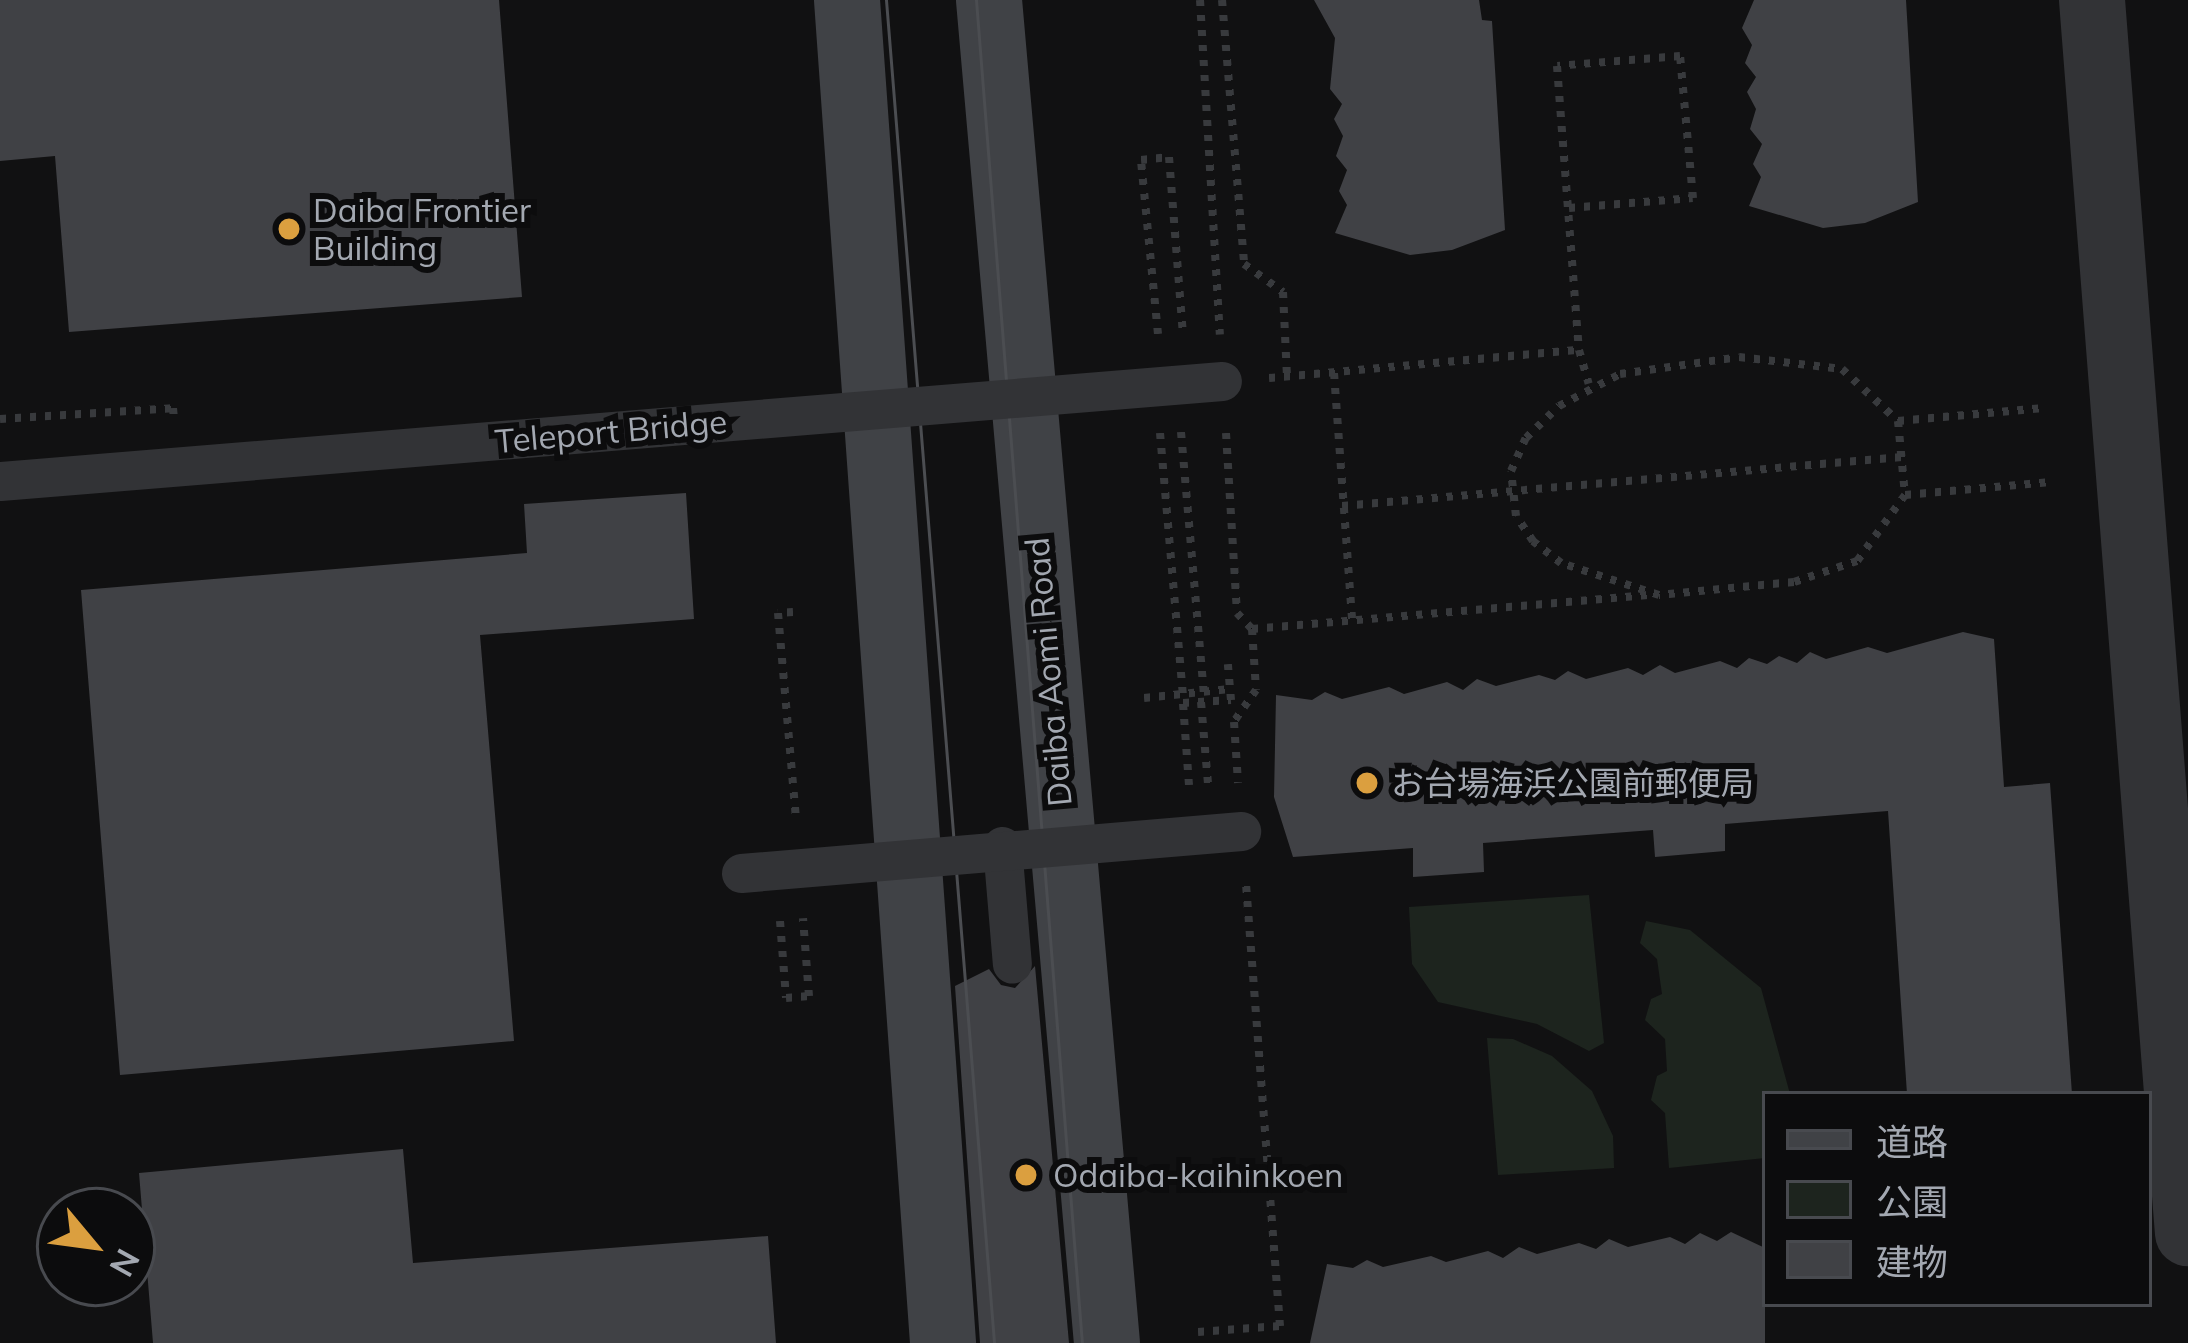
<!DOCTYPE html>
<html>
<head>
<meta charset="utf-8">
<style>
	body { margin:0 }
	#map { position:relative; width:2188px; height:1343px; overflow:hidden; background:#111112; font-family:Mulish,"Noto Sans JP",sans-serif }
	div>[style] { position:absolute }
	.green>* { inset:0; background:#1d241e }
	.building>* { inset:0; background:#404145 }
	.path>* { height:8px; margin-top:-4px; transform-origin:0; background:repeating-linear-gradient(90deg,#383a3d 0 6px,transparent 0 15px) }
	.pedestrian>* { height:39px; margin:-19.5px; padding:0 19.5px; transform-origin:19.5px; border-radius:19.5px; background:#323336 }
	.tertiary>* { height:66px; margin:-33px; padding:0 33px; transform-origin:33px; border-radius:33px; background:#323336 }
	.secondary>* { height:66px; margin:-33px; padding:0 33px; transform-origin:33px; border-radius:33px; background:#404246 }
	.tram>* { height:3px; margin:-1.5px; padding:0 1.5px; transform-origin:1.5px; border-radius:1.5px; background:#4b4d51 }
	.path-bridge>* { height:8px; margin-top:-4px; transform-origin:0; background:repeating-linear-gradient(90deg,#383a3d 0 6px,transparent 0 15px) }
	.pedestrian-bridge>* { height:39px; margin:-19.5px; padding:0 19.5px; transform-origin:19.5px; border-radius:19.5px; background:#323336 }
	.dots>* { width:33px; height:33px; translate:-50% -50%; box-sizing:border-box; border:6px solid #0c0c0d; border-radius:50% }
	span { translate:-50% -50%; white-space:nowrap; text-align:center; line-height:1.15; -webkit-text-stroke:12px #0c0c0d; paint-order:stroke }
	.poi-label { font-size:33px; color:#a3a8b1 }
	.left { translate:0 -50%; text-align:left }
	.street-label { font-size:33px; color:#a3a8b1 }
	.legend { position:absolute; left:1762px; top:1091px; width:390px; height:216px; box-sizing:border-box; background:#0c0c0d; border:3px solid #484a4f; margin:0; padding:15px 21px; list-style:none; font-size:36px; color:#a3a8b1 }
	.legend li { display:flex; align-items:center; gap:24px; height:60px }
	.legend b { width:60px; border:3px solid #484a4f }
	.north { position:absolute; left:36px; top:1187px; width:120px; height:120px; box-sizing:border-box; background:#0c0c0d; border:3px solid #484a4f; border-radius:50%; rotate:119deg; font-size:33px; font-weight:700; line-height:48px; text-align:center; color:#a3a8b1 }
	.north::after { content:''; display:block; margin:auto; width:42px; height:54px; background:#db9f3f; clip-path:polygon(50% 0,100% 100%,50% 72%,0 100%) }
</style>
</head>
<body>
<div id="map">
	<div class="green">
		<i style="clip-path:polygon(1589px 895px,1604px 1043px,1589px 1051px,1537px 1024px,1438px 1002px,1412px 964px,1409px 907px)"></i>
		<i style="clip-path:polygon(1646px 921px,1690px 930px,1761px 988px,1790px 1094px,1765px 1094px,1765px 1158px,1669px 1168px,1665px 1113px,1651px 1100px,1657px 1076px,1667px 1071px,1665px 1039px,1645px 1020px,1651px 999px,1662px 994px,1657px 959px,1640px 943px)"></i>
		<i style="clip-path:polygon(1487px 1038px,1513px 1039px,1552px 1056px,1592px 1091px,1613px 1136px,1614px 1168px,1498px 1175px)"></i>
	</div>
	<div class="building">
		<i style="clip-path:polygon(0 0,499px 0,522px 297px,69px 332px,55px 156px,0 161px)"></i>
		<i style="clip-path:polygon(1314px 0,1479px 0,1482px 20px,1492px 21px,1505px 230px,1452px 250px,1410px 255px,1335px 233px,1347px 205px,1339px 191px,1347px 170px,1336px 156px,1343px 136px,1334px 119px,1342px 104px,1330px 89px,1335px 38px)"></i>
		<i style="clip-path:polygon(1754px 0,1906px 0,1918px 202px,1865px 223px,1823px 228px,1749px 206px,1761px 177px,1753px 164px,1762px 144px,1750px 129px,1756px 109px,1747px 92px,1756px 77px,1745px 63px,1752px 45px,1742px 28px)"></i>
		<i style="clip-path:polygon(686px 493px,694px 619px,480px 635px,514px 1041px,120px 1075px,81px 590px,527px 553px,524px 504px)"></i>
		<i style="clip-path:polygon(1963px 632px,1994px 639px,2004px 787px,2050px 783px,2072px 1094px,1907px 1094px,1888px 811px,1725px 824px,1725px 851px,1655px 857px,1653px 830px,1483px 843px,1484px 872px,1413px 877px,1413px 848px,1293px 857px,1274px 797px,1276px 695px,1312px 700px,1325px 692px,1342px 699px,1389px 687px,1404px 694px,1447px 682px,1463px 690px,1477px 679px,1496px 686px,1539px 675px,1555px 680px,1568px 671px,1586px 679px,1628px 668px,1643px 675px,1660px 665px,1675px 673px,1720px 661px,1737px 668px,1749px 658px,1767px 664px,1779px 656px,1797px 663px,1810px 652px,1826px 659px,1868px 647px,1887px 653px)"></i>
		<i style="clip-path:polygon(1035px 966px,1069px 1343px,980px 1343px,955px 986px,989px 969px,1001px 985px,1015px 988px)"></i>
		<i style="clip-path:polygon(403px 1149px,413px 1263px,768px 1236px,776px 1343px,153px 1343px,139px 1173px)"></i>
		<i style="clip-path:polygon(1731px 1232px,1765px 1248px,1765px 1343px,1310px 1343px,1327px 1264px,1353px 1268px,1367px 1260px,1383px 1267px,1431px 1256px,1446px 1262px,1488px 1251px,1503px 1258px,1519px 1247px,1537px 1254px,1579px 1243px,1596px 1249px,1609px 1239px,1628px 1247px,1670px 1237px,1685px 1244px,1700px 1233px,1717px 1241px)"></i>
	</div>
	<div class="path">
		<i style="left:1200px;top:0;width:335px;rotate:86.6deg"></i>
		<i style="left:1222px;top:0;width:265px;rotate:85.2deg"></i>
		<i style="left:1244px;top:264px;width:48px;rotate:35.7deg"></i>
		<i style="left:1283px;top:292px;width:85px;rotate:87.3deg"></i>
		<i style="left:1569px;top:208px;width:124px;rotate:-4.6deg"></i>
		<i style="left:1693px;top:198px;width:143px;rotate:-95.2deg"></i>
		<i style="left:1680px;top:56px;width:123px;rotate:175.4deg"></i>
		<i style="left:1557px;top:66px;width:285px;rotate:85.6deg"></i>
		<i style="left:1158px;top:334px;width:175px;rotate:-95.6deg"></i>
		<i style="left:1141px;top:160px;width:28px;rotate:-6deg"></i>
		<i style="left:1169px;top:157px;width:179px;rotate:85.5deg"></i>
		<i style="left:1739px;top:357px;width:104px;rotate:6.6deg"></i>
		<i style="left:1842px;top:369px;width:76px;rotate:42.9deg"></i>
		<i style="left:1898px;top:421px;width:74px;rotate:84.6deg"></i>
		<i style="left:1905px;top:495px;width:82px;rotate:126deg"></i>
		<i style="left:1857px;top:561px;width:66px;rotate:161.6deg"></i>
		<i style="left:1794px;top:582px;width:136px;rotate:174.5deg"></i>
		<i style="left:1659px;top:595px;width:103px;rotate:-161.9deg"></i>
		<i style="left:1561px;top:563px;width:36px;rotate:-142deg"></i>
		<i style="left:1533px;top:541px;width:30px;rotate:-124deg"></i>
		<i style="left:1516px;top:516px;width:45px;rotate:-96.3deg"></i>
		<i style="left:1511px;top:471px;width:36px;rotate:-66deg"></i>
		<i style="left:1526px;top:438px;width:46px;rotate:-44.1deg"></i>
		<i style="left:1559px;top:406px;width:69px;rotate:-27.7deg"></i>
		<i style="left:1620px;top:374px;width:120px;rotate:-8.1deg"></i>
		<i style="left:1334px;top:373px;width:247px;rotate:85.8deg"></i>
		<i style="left:1269px;top:378px;width:311px;rotate:-5.2deg"></i>
		<i style="left:1579px;top:350px;width:35px;rotate:74deg"></i>
		<i style="left:1898px;top:421px;width:147px;rotate:-5.1deg"></i>
		<i style="left:1181px;top:432px;width:263px;rotate:85deg"></i>
		<i style="left:1160px;top:433px;width:263px;rotate:85deg"></i>
		<i style="left:1226px;top:433px;width:180px;rotate:86.5deg"></i>
		<i style="left:1237px;top:613px;width:22px;rotate:47deg"></i>
		<i style="left:1252px;top:629px;width:61px;rotate:86.2deg"></i>
		<i style="left:1256px;top:690px;width:39px;rotate:125deg"></i>
		<i style="left:1234px;top:722px;width:61px;rotate:86.2deg"></i>
		<i style="left:1905px;top:495px;width:146px;rotate:-5.1deg"></i>
		<i style="left:1342px;top:506px;width:562px;rotate:-5deg"></i>
		<i style="left:793px;top:612px;width:15px;rotate:176deg"></i>
		<i style="left:778px;top:613px;width:206px;rotate:85deg"></i>
		<i style="left:1252px;top:629px;width:400px;rotate:-4.9deg"></i>
		<i style="left:1144px;top:698px;width:86px;rotate:-6deg"></i>
		<i style="left:1201px;top:702px;width:82px;rotate:85.1deg"></i>
		<i style="left:1189px;top:785px;width:82px;rotate:-94.2deg"></i>
		<i style="left:1183px;top:703px;width:48px;rotate:-3.6deg"></i>
		<i style="left:1231px;top:700px;width:36px;rotate:-95deg"></i>
		<i style="left:786px;top:998px;width:23px;rotate:-5deg"></i>
		<i style="left:809px;top:996px;width:78px;rotate:-94.4deg"></i>
		<i style="left:1198px;top:1332px;width:82px;rotate:-4.2deg"></i>
		<i style="left:1280px;top:1326px;width:446px;rotate:-94.4deg"></i>
	</div>
	<div class="pedestrian">
		<i style="left:1002px;top:846px;width:118px;rotate:85.2deg"></i>
	</div>
	<div class="tertiary">
		<i style="left:2092px;top:0;width:1237px;rotate:85.55deg"></i>
	</div>
	<div class="secondary">
		<i style="left:847px;top:0;width:1346px;rotate:85.91deg"></i>
		<i style="left:989px;top:0;width:1348px;rotate:84.98deg"></i>
	</div>
	<div class="tram">
		<i style="left:886px;top:0;width:1347px;rotate:85.4deg"></i>
		<i style="left:976px;top:0;width:1347px;rotate:85.49deg"></i>
	</div>
	<div class="path-bridge">
		<i style="left:0;top:419px;width:173px;rotate:-3.6deg"></i>
		<i style="left:173px;top:408px;width:11px;rotate:85deg"></i>
		<i style="left:780px;top:921px;width:77px;rotate:85.5deg"></i>
	</div>
	<div class="pedestrian-bridge">
		<i style="left:0;top:481px;width:1226px;rotate:-4.68deg"></i>
		<i style="left:741px;top:873px;width:502px;rotate:-4.8deg"></i>
	</div>
	<div class="dots">
		<i style="left:289px;top:229px;background:#db9f3f"></i>
		<i style="left:1367px;top:783px;background:#db9f3f"></i>
		<i style="left:1026px;top:1175px;background:#db9f3f"></i>
	</div>
	<div class="poi-label">
		<span class="left" style="left:313px;top:229px">Daiba Frontier<br>Building</span>
		<span class="left" style="left:1391px;top:783px">お台場海浜公園前郵便局</span>
		<span class="left" style="left:1053px;top:1175px">Odaiba-kaihinkoen</span>
	</div>
	<div class="street-label">
		<span style="left:611px;top:431px;rotate:-5deg">Teleport Bridge</span>
		<span style="left:1048px;top:672px;rotate:-95deg">Daiba Aomi Road</span>
	</div>
	<ul class="legend">
	<li><b style="height:15px;background:#404246"></b>道路</li>
	<li><b style="height:33px;background:#1d241e"></b>公園</li>
	<li><b style="height:33px;background:#404145"></b>建物</li>
	</ul>
	<div class="north">N</div>
</div>
</body>
</html>
